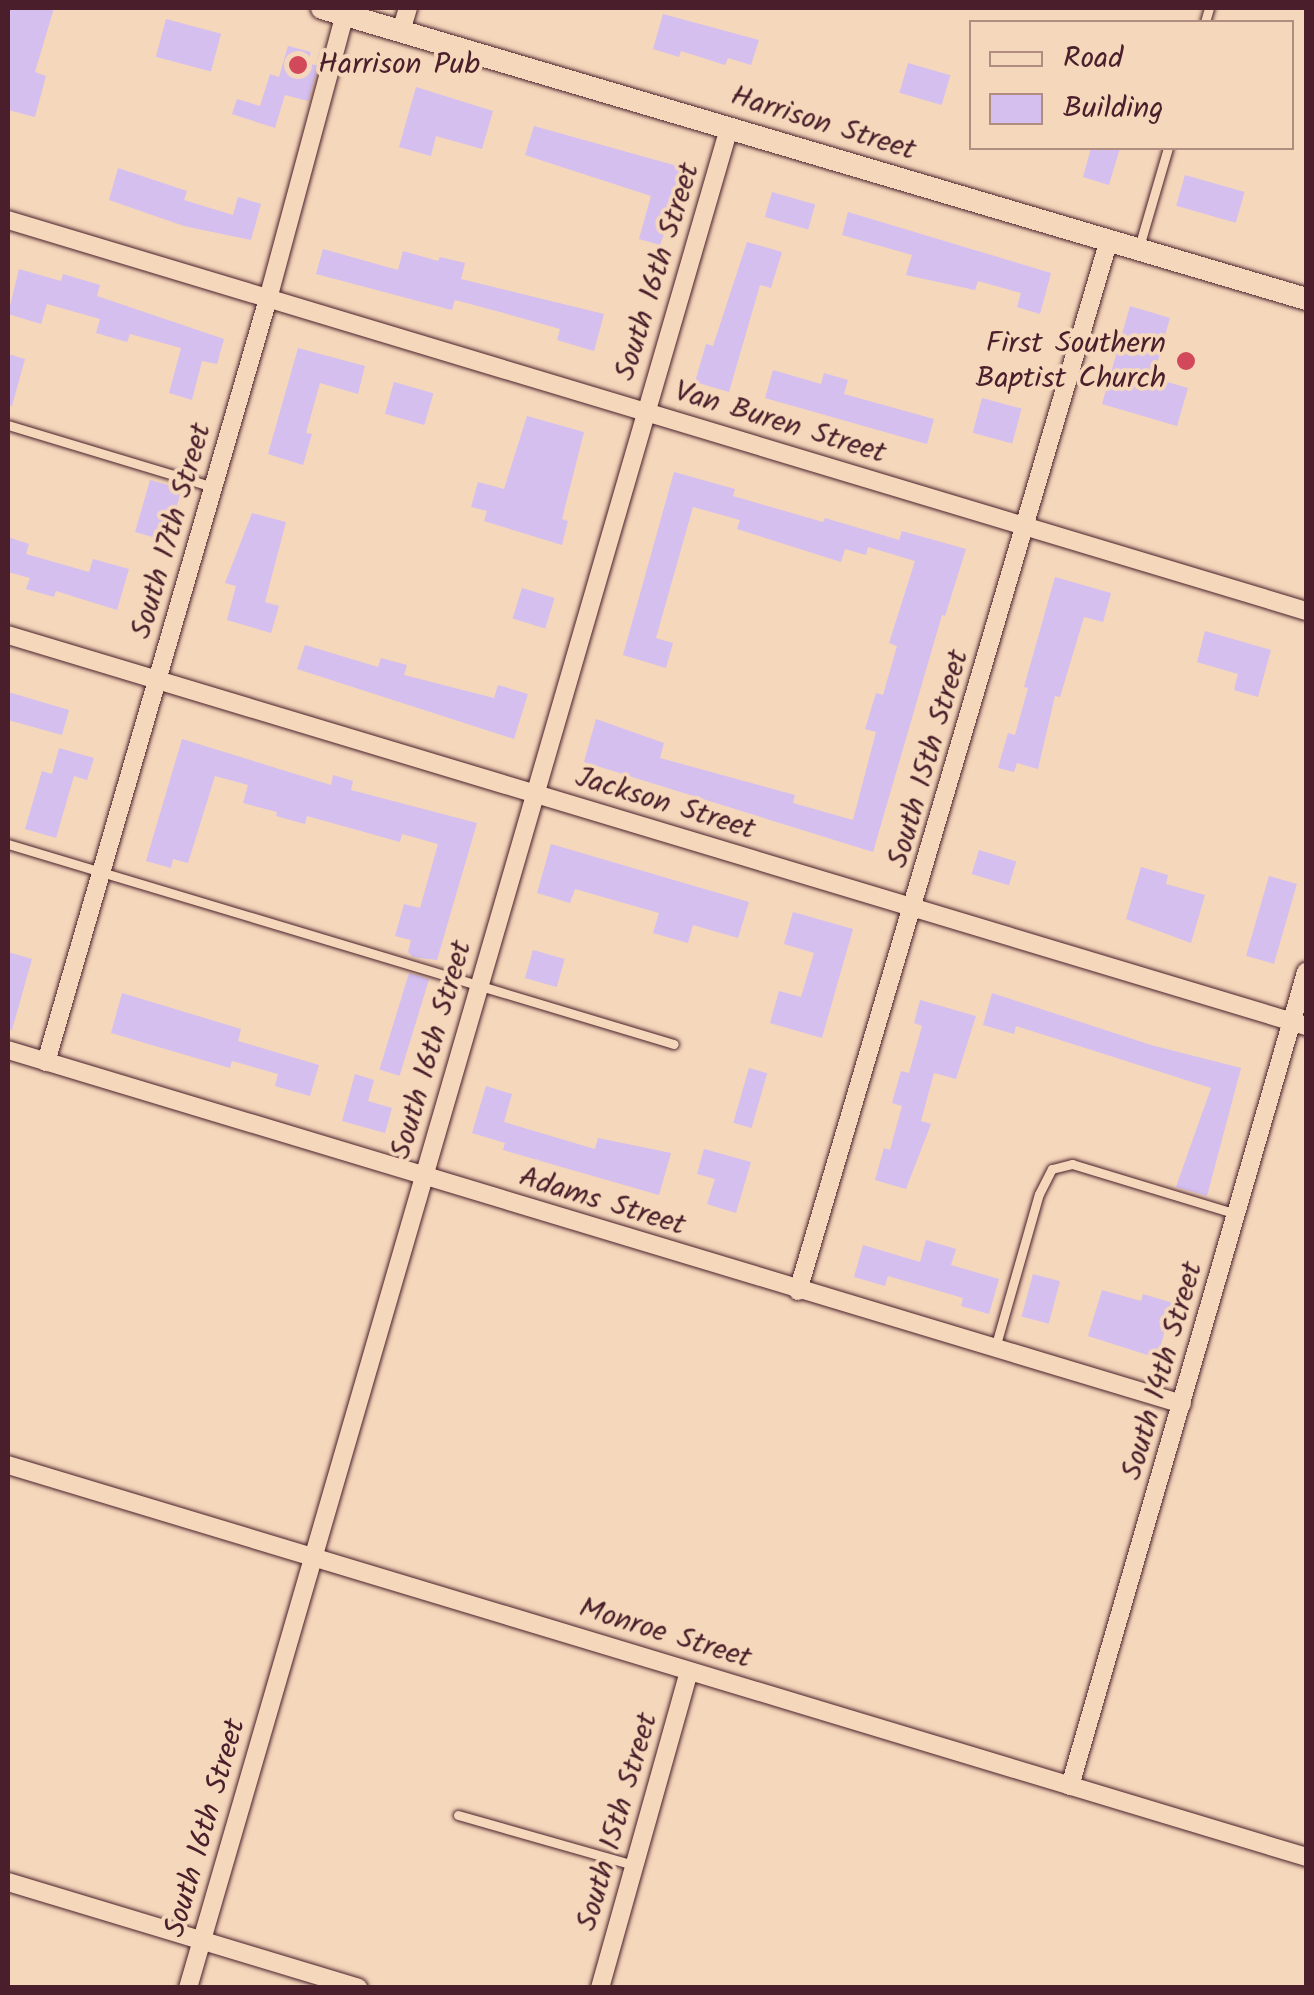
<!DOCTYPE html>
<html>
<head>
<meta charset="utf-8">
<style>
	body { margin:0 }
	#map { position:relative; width:1314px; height:1995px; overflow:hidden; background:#f5d7bb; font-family:Kalam,sans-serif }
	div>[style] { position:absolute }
	.building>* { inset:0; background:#d4bfef; transform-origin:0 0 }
	.roads { filter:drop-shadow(0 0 2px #4a1f2b) drop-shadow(0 0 2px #4a1f2b) }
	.service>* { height:9px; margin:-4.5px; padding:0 4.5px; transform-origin:4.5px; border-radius:4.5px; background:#f5d7bb }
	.minor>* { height:18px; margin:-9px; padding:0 9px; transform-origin:9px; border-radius:9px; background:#f5d7bb }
	.tertiary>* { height:22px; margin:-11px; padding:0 11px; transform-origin:11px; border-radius:11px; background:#f5d7bb }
	.dots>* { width:28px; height:28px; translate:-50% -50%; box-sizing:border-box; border:5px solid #f5d7bb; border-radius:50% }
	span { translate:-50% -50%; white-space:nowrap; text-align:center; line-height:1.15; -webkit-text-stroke:8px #f5d7bb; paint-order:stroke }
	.poi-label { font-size:30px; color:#4a1f2b }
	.left { translate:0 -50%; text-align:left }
	.right { translate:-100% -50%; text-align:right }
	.street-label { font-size:30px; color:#4a1f2b }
	.frame { position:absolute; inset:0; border:10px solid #4a1f2b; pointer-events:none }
	.legend { position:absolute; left:969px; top:20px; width:325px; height:130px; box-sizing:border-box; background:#f5d7bb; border:2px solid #b18d81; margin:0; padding:12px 18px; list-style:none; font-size:30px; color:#4a1f2b }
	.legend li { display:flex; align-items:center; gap:20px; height:50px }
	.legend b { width:50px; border:2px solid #b18d81 }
</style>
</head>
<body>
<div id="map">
	<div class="building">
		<i style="clip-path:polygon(10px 8px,54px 8px,35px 72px,46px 76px,35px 117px,8px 110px)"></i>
		<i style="clip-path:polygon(663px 14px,759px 40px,751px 65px,728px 58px,725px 65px,681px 51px,679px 57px,653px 49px)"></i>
		<i style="left:166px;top:19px;width:57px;height:39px;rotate:15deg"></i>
		<i style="clip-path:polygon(288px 46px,311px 52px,308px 63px,318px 66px,308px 101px,285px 95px,275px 128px,232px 114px,237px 99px,260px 106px,270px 74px,279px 77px)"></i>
		<i style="left:908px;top:63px;width:44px;height:31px;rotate:16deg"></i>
		<i style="clip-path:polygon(416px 87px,493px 111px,482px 149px,436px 136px,431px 156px,399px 147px)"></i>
		<i style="clip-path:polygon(534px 126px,688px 169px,660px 245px,639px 239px,651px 196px,525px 155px)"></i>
		<i style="clip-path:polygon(1091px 148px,1120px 148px,1109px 185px,1083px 177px)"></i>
		<i style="clip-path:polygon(118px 168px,187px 191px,184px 200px,233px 215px,238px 197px,261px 204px,251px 240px,184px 226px,109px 200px)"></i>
		<i style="left:1185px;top:175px;width:62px;height:32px;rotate:16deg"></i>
		<i style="left:772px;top:192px;width:45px;height:26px;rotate:16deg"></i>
		<i style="clip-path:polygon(848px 212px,1051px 273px,1040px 314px,1017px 307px,1021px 293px,978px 281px,975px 290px,906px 275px,912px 255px,842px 235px)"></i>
		<i style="clip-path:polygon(747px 242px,782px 252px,771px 288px,760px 285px,729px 392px,695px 382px,706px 344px,713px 346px)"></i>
		<i style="clip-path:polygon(323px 249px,398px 270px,403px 251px,438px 261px,440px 257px,465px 263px,461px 279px,604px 314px,594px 351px,557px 340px,560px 329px,504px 313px,455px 300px,452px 310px,316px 274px)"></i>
		<i style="clip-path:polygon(19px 269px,61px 281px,63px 274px,100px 285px,97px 296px,224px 339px,217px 364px,202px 361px,192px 400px,169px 393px,181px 348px,130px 334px,127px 342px,96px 333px,100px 319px,47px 304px,41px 324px,8px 314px)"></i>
		<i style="clip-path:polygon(1130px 306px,1170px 318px,1153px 378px,1188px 388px,1177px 426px,1102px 404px)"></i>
		<i style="clip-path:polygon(298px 348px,365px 366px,358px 394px,320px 383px,306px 433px,312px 434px,303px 465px,268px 454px)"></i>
		<i style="clip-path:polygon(8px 354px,25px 359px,12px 406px,8px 405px)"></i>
		<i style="clip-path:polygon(773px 370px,821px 384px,824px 373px,848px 380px,844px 394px,934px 419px,927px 444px,765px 398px)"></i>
		<i style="left:394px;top:382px;width:41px;height:33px;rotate:16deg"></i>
		<i style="left:982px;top:398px;width:41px;height:36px;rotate:15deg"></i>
		<i style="clip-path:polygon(527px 416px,584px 432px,562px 519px,568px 521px,562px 545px,484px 521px,487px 511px,471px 507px,478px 482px,504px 489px)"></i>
		<i style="clip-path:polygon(674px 472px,735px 489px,733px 496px,823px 522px,825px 518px,899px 540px,902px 531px,966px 549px,945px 616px,942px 615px,873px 852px,584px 762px,596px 719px,664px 743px,660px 758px,795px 795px,793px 803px,853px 820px,876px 732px,865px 729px,876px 693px,883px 695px,897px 646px,889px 643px,915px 561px,868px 547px,866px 555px,845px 549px,841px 562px,737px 529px,740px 520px,693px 507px,656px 638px,673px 643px,666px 668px,623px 655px)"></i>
		<i style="left:150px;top:480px;width:33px;height:54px;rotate:16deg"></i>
		<i style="clip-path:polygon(252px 513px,286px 522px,265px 602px,279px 606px,271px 633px,227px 620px,236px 586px,225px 583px)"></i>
		<i style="clip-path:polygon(8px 537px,29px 544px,26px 554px,89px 572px,93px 559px,129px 569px,117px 610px,56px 591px,54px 597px,26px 589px,30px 578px,8px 572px)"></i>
		<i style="clip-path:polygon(1055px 577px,1111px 593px,1103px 622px,1084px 617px,1060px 697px,1055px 696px,1038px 769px,1017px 763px,1014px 772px,998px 768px,1008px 733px,1015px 735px,1028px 688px,1024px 687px)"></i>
		<i style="left:522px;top:588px;width:34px;height:32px;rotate:17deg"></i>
		<i style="clip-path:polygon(1205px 631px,1271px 650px,1258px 697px,1234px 690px,1238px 674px,1197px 662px)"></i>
		<i style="clip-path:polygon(305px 645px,378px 667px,381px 658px,407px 665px,404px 675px,494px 698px,498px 685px,528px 694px,514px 739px,297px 669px)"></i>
		<i style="clip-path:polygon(8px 692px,69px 710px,62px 735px,8px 720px)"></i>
		<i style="clip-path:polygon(182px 739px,331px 785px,333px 775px,353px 781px,351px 790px,477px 823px,437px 960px,413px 957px,408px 952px,411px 940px,395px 936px,404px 904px,420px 908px,438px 844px,402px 834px,400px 842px,307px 816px,305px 824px,276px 816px,277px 812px,243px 803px,248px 785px,215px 776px,188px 863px,173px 859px,171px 868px,146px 861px)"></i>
		<i style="clip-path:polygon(59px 748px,94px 758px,87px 780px,74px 776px,56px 838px,25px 829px,42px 771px,52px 774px)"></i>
		<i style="clip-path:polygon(551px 844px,749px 902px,738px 938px,693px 925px,688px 943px,653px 933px,659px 913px,575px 889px,570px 903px,537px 893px)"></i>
		<i style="left:979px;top:850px;width:39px;height:25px;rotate:17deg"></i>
		<i style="clip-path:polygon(1141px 867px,1168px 875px,1166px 884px,1205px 895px,1191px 943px,1126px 919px)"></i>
		<i style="left:1269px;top:876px;width:29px;height:83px;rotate:16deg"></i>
		<i style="clip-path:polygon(793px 912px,853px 929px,822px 1038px,770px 1023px,779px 991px,801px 997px,814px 953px,784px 944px)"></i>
		<i style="left:533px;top:950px;width:33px;height:29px;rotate:16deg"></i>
		<i style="clip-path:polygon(8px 952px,32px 959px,12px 1030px,8px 1029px)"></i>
		<i style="left:409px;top:973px;width:21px;height:101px;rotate:17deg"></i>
		<i style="clip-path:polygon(122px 993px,241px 1029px,238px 1041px,319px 1065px,310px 1096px,275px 1086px,278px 1074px,232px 1061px,230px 1068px,111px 1033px)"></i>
		<i style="clip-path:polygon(992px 993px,1151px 1045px,1241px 1068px,1207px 1196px,1176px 1187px,1211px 1088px,1016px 1026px,1014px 1034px,983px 1025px)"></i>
		<i style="clip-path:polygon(920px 1000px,976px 1016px,956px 1079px,934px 1073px,921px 1121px,931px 1124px,906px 1189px,875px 1180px,884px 1148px,890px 1150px,902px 1106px,892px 1103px,901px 1071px,909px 1073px,922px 1026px,914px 1023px)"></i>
		<i style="left:749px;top:1068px;width:19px;height:57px;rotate:16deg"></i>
		<i style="clip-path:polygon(355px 1074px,374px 1080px,368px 1101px,392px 1108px,385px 1133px,342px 1121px)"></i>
		<i style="clip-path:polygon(486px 1086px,512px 1094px,504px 1122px,595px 1149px,598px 1138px,671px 1153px,659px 1195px,503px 1150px,505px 1143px,472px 1133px)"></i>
		<i style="clip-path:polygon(704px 1149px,751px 1162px,736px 1213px,707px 1204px,715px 1179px,697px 1174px)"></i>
		<i style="clip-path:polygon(926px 1240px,956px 1249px,951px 1265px,999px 1279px,989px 1314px,961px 1306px,963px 1298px,888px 1276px,885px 1286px,854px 1277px,863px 1245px,920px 1262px)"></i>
		<i style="left:1033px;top:1274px;width:28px;height:44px;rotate:15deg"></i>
		<i style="clip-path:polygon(1102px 1290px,1141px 1301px,1143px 1294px,1173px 1303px,1157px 1358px,1088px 1336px)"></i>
	</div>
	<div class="roads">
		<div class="service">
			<i style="left:1205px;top:22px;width:15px;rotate:-74deg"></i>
			<i style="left:1139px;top:247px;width:103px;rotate:-73.7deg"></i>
			<i style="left:8px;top:425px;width:214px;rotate:16.8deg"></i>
			<i style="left:8px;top:844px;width:695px;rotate:16.72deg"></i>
			<i style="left:995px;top:1348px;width:160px;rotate:-74.1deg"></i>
			<i style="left:1039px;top:1194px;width:28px;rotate:-63deg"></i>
			<i style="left:1052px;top:1169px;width:21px;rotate:-14deg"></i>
			<i style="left:1072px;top:1164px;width:172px;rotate:16.9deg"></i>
			<i style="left:458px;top:1815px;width:183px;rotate:15.9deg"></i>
		</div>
		<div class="minor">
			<i style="left:401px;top:31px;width:24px;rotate:-73deg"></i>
			<i style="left:8px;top:220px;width:1356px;rotate:16.76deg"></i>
			<i style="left:8px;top:635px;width:1356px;rotate:16.76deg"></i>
			<i style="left:8px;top:1050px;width:1226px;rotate:16.78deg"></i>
			<i style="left:46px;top:1062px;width:795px;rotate:-73.78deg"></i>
			<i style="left:268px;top:299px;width:295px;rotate:-74.9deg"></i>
			<i style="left:798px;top:1291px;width:1096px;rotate:-73.52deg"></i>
			<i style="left:8px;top:1465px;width:1356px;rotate:16.8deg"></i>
			<i style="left:1070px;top:1786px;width:848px;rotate:-73.83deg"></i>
			<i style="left:8px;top:1882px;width:366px;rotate:16.8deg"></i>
			<i style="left:188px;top:1988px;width:1937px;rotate:-73.78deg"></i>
			<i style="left:600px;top:1988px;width:329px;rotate:-74.3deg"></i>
		</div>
		<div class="tertiary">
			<i style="left:322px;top:8px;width:1026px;rotate:16.47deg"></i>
		</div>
	</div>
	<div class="dots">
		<i style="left:298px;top:65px;background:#d1495b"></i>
		<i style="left:1186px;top:361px;background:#d1495b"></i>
	</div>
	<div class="poi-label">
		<span class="left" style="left:318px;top:65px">Harrison Pub</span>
		<span class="right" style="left:1166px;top:361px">First Southern<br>Baptist Church</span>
	</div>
	<div class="street-label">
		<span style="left:823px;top:124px;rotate:17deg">Harrison Street</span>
		<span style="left:658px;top:272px;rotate:-73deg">South 16th Street</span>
		<span style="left:780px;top:423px;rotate:17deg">Van Buren Street</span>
		<span style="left:172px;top:531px;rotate:-74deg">South 17th Street</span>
		<span style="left:929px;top:759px;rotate:-74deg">South 15th Street</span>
		<span style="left:665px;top:804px;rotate:17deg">Jackson Street</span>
		<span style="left:432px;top:1050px;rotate:-74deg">South 16th Street</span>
		<span style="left:602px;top:1202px;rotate:17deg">Adams Street</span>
		<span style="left:1163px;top:1371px;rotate:-74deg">South 14th Street</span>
		<span style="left:665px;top:1634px;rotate:17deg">Monroe Street</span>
		<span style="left:618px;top:1822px;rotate:-74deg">South 15th Street</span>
		<span style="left:206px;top:1828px;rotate:-74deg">South 16th Street</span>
	</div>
	<div class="frame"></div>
	<ul class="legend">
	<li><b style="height:12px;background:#f5d7bb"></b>Road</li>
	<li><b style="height:28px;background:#d4bfef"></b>Building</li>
	</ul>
</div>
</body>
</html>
